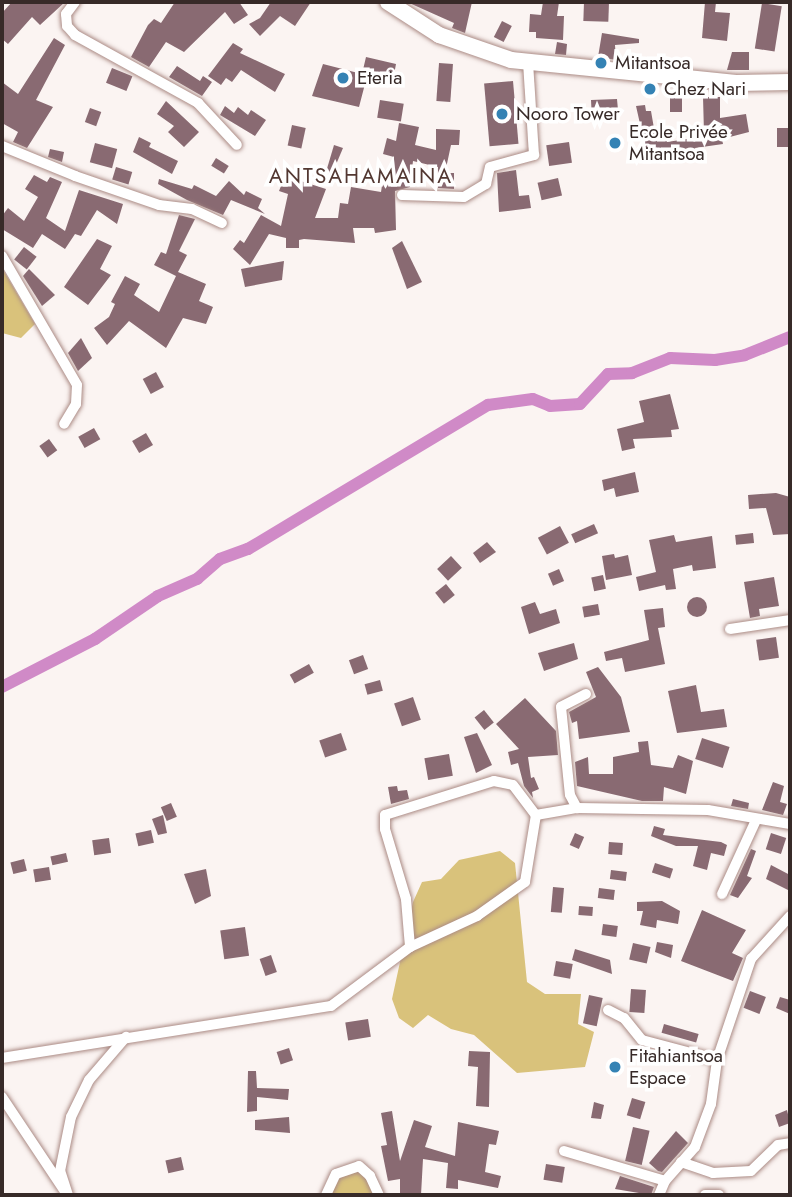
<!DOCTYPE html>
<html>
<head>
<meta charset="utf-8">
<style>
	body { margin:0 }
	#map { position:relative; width:792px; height:1197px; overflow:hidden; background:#fbf4f2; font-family:Jost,sans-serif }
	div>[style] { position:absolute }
	.green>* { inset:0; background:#d9c27b }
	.canal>* { height:12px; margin:-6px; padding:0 6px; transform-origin:6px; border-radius:6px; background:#d08ac7 }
	.building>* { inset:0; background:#896a72; transform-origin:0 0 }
	.round { border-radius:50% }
	.roads { filter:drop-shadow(0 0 2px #ab8b85) drop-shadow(0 0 2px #ab8b85) }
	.street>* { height:10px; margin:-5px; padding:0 5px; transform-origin:5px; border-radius:5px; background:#fff }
	.secondary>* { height:16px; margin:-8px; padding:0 8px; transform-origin:8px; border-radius:8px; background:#fff }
	.dots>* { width:19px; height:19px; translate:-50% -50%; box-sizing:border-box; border:4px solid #fff; border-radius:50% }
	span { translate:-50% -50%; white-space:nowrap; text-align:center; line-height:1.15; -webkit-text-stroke:7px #fff; paint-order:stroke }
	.poi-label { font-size:19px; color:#372a28 }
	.left { translate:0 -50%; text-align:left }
	.neighbourhood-label { font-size:21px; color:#533832; letter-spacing:2px }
	.frame { position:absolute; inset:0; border:4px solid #372a28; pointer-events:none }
</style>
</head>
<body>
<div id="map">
	<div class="green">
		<i style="clip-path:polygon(2px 268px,35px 324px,21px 338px,2px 333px)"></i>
		<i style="clip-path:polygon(500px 851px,515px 863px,527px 982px,545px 994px,581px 994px,578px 1024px,594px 1032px,585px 1067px,517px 1073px,474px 1035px,451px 1029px,428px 1015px,413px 1028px,399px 1018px,392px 999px,413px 902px,422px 882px,441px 879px,459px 860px)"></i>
		<i style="clip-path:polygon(346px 1170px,361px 1172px,377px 1195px,333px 1195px,333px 1181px)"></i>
	</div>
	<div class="canal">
		<i style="left:2px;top:687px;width:105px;rotate:-27.3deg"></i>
		<i style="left:95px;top:639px;width:76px;rotate:-34.3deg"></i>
		<i style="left:158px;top:596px;width:43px;rotate:-23.6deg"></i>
		<i style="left:197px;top:579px;width:30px;rotate:-41deg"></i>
		<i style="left:220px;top:559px;width:30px;rotate:-20deg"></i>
		<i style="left:248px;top:549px;width:280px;rotate:-31deg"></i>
		<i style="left:488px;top:405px;width:45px;rotate:-7.6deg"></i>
		<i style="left:533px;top:399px;width:18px;rotate:22deg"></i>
		<i style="left:550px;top:406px;width:30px;rotate:-4deg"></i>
		<i style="left:580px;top:404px;width:41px;rotate:-47deg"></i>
		<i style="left:608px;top:374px;width:24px;rotate:-2deg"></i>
		<i style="left:632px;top:373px;width:41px;rotate:-21.5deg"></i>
		<i style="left:670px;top:358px;width:45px;rotate:2.5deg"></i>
		<i style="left:715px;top:360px;width:30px;rotate:-9deg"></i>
		<i style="left:745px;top:355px;width:48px;rotate:-21.8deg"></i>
	</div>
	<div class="building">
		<i style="clip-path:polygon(12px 2px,65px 2px,40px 25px,32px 17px,8px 44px,2px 39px,2px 13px)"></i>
		<i style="clip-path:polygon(175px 2px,239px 2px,248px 15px,234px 24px,225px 12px,184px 52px,166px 42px,149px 67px,131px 57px,148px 25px,154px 19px,161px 23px)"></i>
		<i style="clip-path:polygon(271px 2px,311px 2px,295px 26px,280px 16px,260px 36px,249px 24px,260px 18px)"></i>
		<i style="clip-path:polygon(407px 2px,472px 2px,465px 33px,452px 28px,454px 23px)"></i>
		<i style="clip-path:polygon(543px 2px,559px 2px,557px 16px,564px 16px,563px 40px,536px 38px,536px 32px,529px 32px,530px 14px,541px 15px)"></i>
		<i style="left:584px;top:2px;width:25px;height:19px;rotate:2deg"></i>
		<i style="clip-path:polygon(705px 2px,716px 2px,715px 12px,730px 13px,727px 41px,702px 38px)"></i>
		<i style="left:762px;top:3px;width:20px;height:46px;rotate:9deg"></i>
		<i style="left:502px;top:21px;width:11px;height:18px;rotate:27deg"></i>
		<i style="clip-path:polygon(602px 33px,639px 39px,639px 43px,615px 45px,616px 60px,598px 57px)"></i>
		<i style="clip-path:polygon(54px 38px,65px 45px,36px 100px,53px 107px,27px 148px,13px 142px,18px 132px,2px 123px,2px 82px,18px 94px)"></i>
		<i style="clip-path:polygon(557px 42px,567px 44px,566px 55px,555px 54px)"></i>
		<i style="clip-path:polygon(233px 43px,243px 49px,240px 53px,285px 74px,275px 92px,241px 70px,232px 82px,226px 78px,221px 85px,208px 76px)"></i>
		<i style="clip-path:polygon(732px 52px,749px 52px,749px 70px,727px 70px)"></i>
		<i style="clip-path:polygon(366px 57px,396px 64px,393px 80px,382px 77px,380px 87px,365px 84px,359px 107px,312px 96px,323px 64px,362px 74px)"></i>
		<i style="left:439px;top:63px;width:14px;height:38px;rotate:4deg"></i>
		<i style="clip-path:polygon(177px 66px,200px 81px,203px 76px,212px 82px,202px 96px,169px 77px)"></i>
		<i style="left:112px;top:68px;width:22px;height:16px;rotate:22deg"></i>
		<i style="left:513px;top:81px;width:63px;height:29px;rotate:85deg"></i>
		<i style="left:670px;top:93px;width:12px;height:19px"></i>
		<i style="clip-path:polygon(703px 97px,720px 97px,720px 118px,746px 114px,749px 132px,722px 139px,723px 144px,695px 148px,696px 154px,688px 158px,678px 160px,674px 151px,647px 155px,636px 106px,645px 105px,646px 111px,651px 111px,656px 140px,667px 138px,667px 142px,700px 137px,704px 133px)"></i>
		<i style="clip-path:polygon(617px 99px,618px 110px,604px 111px,604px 120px,592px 120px,591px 100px)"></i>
		<i style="left:380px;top:100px;width:24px;height:18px;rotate:9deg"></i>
		<i style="clip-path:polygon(166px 101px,199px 132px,184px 147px,168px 132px,174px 126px,157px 114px)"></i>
		<i style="clip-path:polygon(225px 106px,234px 113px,238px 107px,248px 115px,251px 110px,266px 120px,255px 136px,220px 115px)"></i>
		<i style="left:90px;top:108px;width:12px;height:15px;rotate:20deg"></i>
		<i style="clip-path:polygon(399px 123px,419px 127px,415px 145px,436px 150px,436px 129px,460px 130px,459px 145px,451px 145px,445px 173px,454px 173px,454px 189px,438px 188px,438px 167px,413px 161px,410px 187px,395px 191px,396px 230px,375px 233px,374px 228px,353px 228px,355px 243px,304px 239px,299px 240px,299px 248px,286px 248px,286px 238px,269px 234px,250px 265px,233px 249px,240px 240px,244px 243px,261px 215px,281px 226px,288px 194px,279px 191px,285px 176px,326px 189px,315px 218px,338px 218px,340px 203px,348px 204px,351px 187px,381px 192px,383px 179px,391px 180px,394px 157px,383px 154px,387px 138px,396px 141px)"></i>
		<i style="left:292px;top:125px;width:14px;height:21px;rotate:12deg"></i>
		<i style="left:790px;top:128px;width:19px;height:13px;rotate:90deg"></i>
		<i style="clip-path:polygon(139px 137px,151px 143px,149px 147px,178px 161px,172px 174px,133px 152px)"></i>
		<i style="left:569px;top:142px;width:21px;height:23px;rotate:82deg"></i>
		<i style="left:95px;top:143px;width:23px;height:20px;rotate:15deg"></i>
		<i style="clip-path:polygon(334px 145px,343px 148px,332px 174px,326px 172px)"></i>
		<i style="clip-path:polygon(50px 149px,64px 152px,62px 162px,48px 157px)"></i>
		<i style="left:216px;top:158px;width:15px;height:9px;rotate:32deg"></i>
		<i style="left:116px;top:167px;width:17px;height:13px;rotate:17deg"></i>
		<i style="clip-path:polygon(516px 170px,519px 196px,529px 195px,531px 208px,499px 212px,497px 173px)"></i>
		<i style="clip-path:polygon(34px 175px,47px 182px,50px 177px,62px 182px,46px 218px,65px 231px,79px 190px,123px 204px,117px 224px,97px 210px,81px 236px,75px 234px,65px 249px,42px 234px,33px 248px,2px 229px,2px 216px,8px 208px,24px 221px,38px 197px,25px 189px)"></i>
		<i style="left:558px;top:178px;width:18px;height:21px;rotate:77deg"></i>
		<i style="clip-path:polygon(159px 179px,192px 189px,194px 185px,216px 196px,229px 181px,244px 195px,246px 191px,262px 199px,258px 208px,265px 214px,231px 200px,223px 215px,187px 200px,158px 184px)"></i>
		<i style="clip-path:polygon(179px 215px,195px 219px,179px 251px,187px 255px,178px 272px,206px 284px,199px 301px,213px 307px,206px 324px,183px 318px,166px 348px,129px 321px,107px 345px,94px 328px,109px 317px,115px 304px,111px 302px,125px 276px,140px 284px,134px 295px,159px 312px,176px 276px,154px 265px,161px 252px,166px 254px)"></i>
		<i style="clip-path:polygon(97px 239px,112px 246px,100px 269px,111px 275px,88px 305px,64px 287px)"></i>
		<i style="clip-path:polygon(402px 241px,422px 282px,407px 289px,392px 248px)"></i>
		<i style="left:24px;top:247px;width:16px;height:16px;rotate:38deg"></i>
		<i style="clip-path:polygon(284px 261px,282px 280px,245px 287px,241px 269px)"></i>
		<i style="clip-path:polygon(29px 269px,55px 295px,42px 306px,23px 276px)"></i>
		<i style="clip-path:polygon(81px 338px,92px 358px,78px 371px,68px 353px)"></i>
		<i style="left:156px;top:372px;width:17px;height:15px;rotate:62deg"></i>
		<i style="clip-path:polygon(670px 394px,679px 429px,671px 430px,672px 437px,633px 439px,635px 448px,622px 451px,617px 429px,644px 422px,639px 401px)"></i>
		<i style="left:94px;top:428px;width:13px;height:18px;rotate:61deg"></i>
		<i style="left:146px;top:433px;width:14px;height:16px;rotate:60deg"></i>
		<i style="left:49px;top:439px;width:14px;height:12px;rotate:54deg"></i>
		<i style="clip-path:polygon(635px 472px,639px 492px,616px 497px,614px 488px,604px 491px,602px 480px)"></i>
		<i style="clip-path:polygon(776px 493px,790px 497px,790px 534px,773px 535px,766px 508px,749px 509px,748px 495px)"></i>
		<i style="left:594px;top:524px;width:10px;height:25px;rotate:66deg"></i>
		<i style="left:560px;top:526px;width:19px;height:25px;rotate:62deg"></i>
		<i style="left:753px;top:533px;width:10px;height:18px;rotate:84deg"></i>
		<i style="clip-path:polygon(674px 535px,676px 542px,712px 536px,716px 568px,693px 571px,692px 565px,673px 569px,676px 589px,666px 590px,665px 585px,639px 591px,636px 577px,656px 572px,649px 540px)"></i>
		<i style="clip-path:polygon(487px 542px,496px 552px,480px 563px,473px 553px)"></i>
		<i style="clip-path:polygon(614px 554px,615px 558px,628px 555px,632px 575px,606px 580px,602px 556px)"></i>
		<i style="left:451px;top:556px;width:16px;height:19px;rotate:47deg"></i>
		<i style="left:559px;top:569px;width:13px;height:12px;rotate:67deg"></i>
		<i style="left:603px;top:575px;width:14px;height:12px;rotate:78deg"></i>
		<i style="clip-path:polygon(774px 577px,779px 606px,759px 609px,760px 616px,750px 618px,744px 582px)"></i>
		<i style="left:446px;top:584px;width:14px;height:14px;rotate:51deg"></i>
		<i class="round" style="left:687px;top:597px;width:20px;height:20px"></i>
		<i style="clip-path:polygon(535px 602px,540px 614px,556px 609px,560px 623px,529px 634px,521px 607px)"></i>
		<i style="left:598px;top:604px;width:11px;height:16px;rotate:80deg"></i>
		<i style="clip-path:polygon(663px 608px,665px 627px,658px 628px,665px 664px,625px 672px,622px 658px,606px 661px,604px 652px,649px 640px,644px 610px)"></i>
		<i style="left:776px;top:637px;width:21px;height:20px;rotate:82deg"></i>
		<i style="clip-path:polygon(574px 643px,578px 659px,544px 671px,538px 653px)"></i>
		<i style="left:363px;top:655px;width:15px;height:15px;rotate:70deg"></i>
		<i style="left:309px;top:664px;width:10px;height:22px;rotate:61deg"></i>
		<i style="clip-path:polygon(598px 667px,621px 697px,630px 732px,579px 739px,577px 721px,572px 723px,569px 712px,596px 697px,586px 672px)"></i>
		<i style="left:380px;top:680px;width:11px;height:16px;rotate:75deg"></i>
		<i style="clip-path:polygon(696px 685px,701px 712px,724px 709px,727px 727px,677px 733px,668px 691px)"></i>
		<i style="left:413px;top:697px;width:24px;height:20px;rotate:71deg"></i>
		<i style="clip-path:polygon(525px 698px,556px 731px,558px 755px,528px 757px,531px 778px,534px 777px,539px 789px,532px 792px,533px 798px,524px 786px,518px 763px,511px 765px,508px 752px,519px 749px,496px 724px)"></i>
		<i style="left:484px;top:710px;width:16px;height:12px;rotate:52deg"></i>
		<i style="left:341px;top:733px;width:18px;height:23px;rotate:71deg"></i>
		<i style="clip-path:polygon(477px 733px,492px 765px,476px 773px,464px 737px)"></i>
		<i style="left:702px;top:738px;width:29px;height:22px;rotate:18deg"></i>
		<i style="clip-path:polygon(648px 741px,651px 765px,673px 768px,678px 755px,693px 761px,686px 794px,664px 787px,663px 801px,642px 801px,577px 786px,575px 762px,588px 757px,589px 774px,613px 774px,613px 757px,639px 752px,638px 742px)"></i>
		<i style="left:449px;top:754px;width:22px;height:25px;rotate:80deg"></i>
		<i style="clip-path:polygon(773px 782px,784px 786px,780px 802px,787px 804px,783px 815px,762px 810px)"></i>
		<i style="clip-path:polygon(397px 786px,398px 791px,407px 790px,409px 799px,391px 804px,388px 787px)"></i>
		<i style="clip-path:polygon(733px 799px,749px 803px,748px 809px,731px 806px)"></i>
		<i style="left:171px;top:803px;width:15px;height:11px;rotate:67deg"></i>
		<i style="clip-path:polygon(163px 815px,167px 833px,158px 835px,152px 819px)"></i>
		<i style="clip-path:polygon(654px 826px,665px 829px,663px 835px,721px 842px,727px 845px,724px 856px,711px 853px,707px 870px,693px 866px,698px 846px,676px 846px,651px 836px)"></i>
		<i style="left:151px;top:830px;width:13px;height:16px;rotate:77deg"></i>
		<i style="left:575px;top:833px;width:10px;height:13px;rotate:24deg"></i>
		<i style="left:771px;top:833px;width:16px;height:17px;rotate:18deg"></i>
		<i style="left:109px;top:838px;width:15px;height:17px;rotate:82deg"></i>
		<i style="left:609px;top:842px;width:14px;height:12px;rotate:4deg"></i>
		<i style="clip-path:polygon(751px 849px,756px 851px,747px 876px,752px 878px,738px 898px,730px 895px)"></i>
		<i style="left:66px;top:853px;width:9px;height:16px;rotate:77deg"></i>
		<i style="left:24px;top:859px;width:12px;height:14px;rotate:76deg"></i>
		<i style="left:655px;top:863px;width:19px;height:10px;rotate:18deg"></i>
		<i style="clip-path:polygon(771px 865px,790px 875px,790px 891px,766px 879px)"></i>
		<i style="left:49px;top:867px;width:13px;height:16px;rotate:81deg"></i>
		<i style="clip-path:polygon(206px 869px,211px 896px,195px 904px,184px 874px)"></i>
		<i style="left:611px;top:870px;width:16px;height:9px;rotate:7deg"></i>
		<i style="left:553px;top:887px;width:11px;height:25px;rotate:5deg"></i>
		<i style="left:599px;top:888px;width:16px;height:10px;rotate:7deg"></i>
		<i style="clip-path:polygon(662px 901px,680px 911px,678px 924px,657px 920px,656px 928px,640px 925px,643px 911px,637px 911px,637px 902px)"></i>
		<i style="left:579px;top:906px;width:14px;height:9px;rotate:4deg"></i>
		<i style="clip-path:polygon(702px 910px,746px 930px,732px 953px,743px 958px,733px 981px,681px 961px)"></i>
		<i style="left:603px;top:924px;width:15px;height:11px;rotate:8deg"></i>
		<i style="left:245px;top:927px;width:29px;height:25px;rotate:82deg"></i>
		<i style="clip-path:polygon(657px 942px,673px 945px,671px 958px,655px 952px)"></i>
		<i style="left:633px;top:943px;width:18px;height:17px;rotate:13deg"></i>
		<i style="clip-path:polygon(575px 949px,610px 960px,612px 974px,572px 960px)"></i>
		<i style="left:271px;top:955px;width:18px;height:12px;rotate:71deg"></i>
		<i style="left:556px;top:961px;width:17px;height:15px;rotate:10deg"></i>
		<i style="left:631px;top:989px;width:15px;height:23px;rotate:4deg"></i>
		<i style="left:750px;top:991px;width:17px;height:18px;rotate:21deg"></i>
		<i style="left:589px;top:995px;width:14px;height:29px;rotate:12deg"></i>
		<i style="clip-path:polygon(780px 997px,790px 1000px,790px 1014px,776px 1008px)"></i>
		<i style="left:368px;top:1019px;width:18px;height:23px;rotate:81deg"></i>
		<i style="left:664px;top:1024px;width:36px;height:9px;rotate:16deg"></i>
		<i style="left:289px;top:1048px;width:13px;height:13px;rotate:72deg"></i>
		<i style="clip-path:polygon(469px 1051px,490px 1052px,489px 1107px,476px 1106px,478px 1067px,468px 1066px)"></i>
		<i style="clip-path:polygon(248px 1071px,256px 1071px,257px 1088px,289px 1089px,288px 1100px,257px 1097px,257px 1111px,247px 1112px)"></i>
		<i style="left:632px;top:1098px;width:14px;height:18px;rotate:17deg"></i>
		<i style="clip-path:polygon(594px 1102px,604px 1105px,601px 1119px,591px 1118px)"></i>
		<i style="clip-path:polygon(787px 1110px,790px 1123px,779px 1127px,775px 1115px)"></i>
		<i style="clip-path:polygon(392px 1111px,400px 1161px,414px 1120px,432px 1126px,425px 1147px,455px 1156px,458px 1122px,499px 1131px,496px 1145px,489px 1144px,485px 1172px,501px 1176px,498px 1188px,458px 1180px,458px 1189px,446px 1188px,448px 1163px,423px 1159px,421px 1195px,400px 1195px,400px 1179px,388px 1181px,381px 1146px,387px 1145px,381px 1113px)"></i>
		<i style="clip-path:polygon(289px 1117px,290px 1133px,255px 1130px,255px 1120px)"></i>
		<i style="left:633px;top:1127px;width:17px;height:35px;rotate:13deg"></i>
		<i style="clip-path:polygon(676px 1131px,688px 1143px,662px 1172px,658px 1171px,649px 1163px)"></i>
		<i style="left:181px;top:1157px;width:13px;height:16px;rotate:77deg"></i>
		<i style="left:546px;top:1164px;width:19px;height:16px;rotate:9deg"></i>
		<i style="clip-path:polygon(620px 1176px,654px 1187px,651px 1195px,615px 1189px)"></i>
	</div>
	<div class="roads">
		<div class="street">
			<i style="left:75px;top:2px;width:15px;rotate:127deg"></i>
			<i style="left:66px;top:14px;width:12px;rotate:85deg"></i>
			<i style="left:67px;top:26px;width:12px;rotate:48deg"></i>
			<i style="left:75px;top:35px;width:141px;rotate:28.9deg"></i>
			<i style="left:198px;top:103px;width:57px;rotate:47.1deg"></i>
			<i style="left:2px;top:146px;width:79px;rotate:22.3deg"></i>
			<i style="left:75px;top:176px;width:89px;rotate:19deg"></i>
			<i style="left:159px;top:205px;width:33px;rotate:7deg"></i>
			<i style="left:192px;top:209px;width:33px;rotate:25deg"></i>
			<i style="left:402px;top:195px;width:62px;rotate:1.8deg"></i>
			<i style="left:464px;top:197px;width:26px;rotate:-31deg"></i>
			<i style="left:486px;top:184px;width:17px;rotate:-77deg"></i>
			<i style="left:490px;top:167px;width:46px;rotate:-15.3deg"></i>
			<i style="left:534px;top:155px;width:93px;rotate:-93.7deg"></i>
			<i style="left:2px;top:256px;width:149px;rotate:59.8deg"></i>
			<i style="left:77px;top:385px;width:19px;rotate:93deg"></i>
			<i style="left:76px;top:404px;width:23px;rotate:121deg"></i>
			<i style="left:730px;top:629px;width:61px;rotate:-8.5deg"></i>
			<i style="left:586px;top:694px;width:28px;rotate:153deg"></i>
			<i style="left:561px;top:707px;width:88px;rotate:84.2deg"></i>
			<i style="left:570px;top:795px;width:15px;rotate:62deg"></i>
			<i style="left:577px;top:808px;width:131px;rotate:0.9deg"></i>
			<i style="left:708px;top:810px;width:83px;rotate:9.7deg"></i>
			<i style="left:722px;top:894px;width:81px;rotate:-65.3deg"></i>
			<i style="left:410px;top:947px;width:48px;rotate:-94.8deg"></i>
			<i style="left:406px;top:899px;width:73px;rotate:-106.7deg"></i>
			<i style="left:385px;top:829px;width:14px;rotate:-90deg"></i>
			<i style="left:385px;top:815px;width:114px;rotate:-17.3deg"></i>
			<i style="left:494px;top:781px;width:19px;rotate:12deg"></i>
			<i style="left:513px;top:785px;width:38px;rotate:53deg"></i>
			<i style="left:608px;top:1010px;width:18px;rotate:27deg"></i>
			<i style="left:624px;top:1018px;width:28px;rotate:51deg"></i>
			<i style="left:642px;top:1040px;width:78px;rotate:14.9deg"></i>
			<i style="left:2px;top:1058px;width:333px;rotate:-9deg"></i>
			<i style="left:331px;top:1006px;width:99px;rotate:-36.8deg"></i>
			<i style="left:410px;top:947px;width:74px;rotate:-24.8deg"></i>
			<i style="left:477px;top:916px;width:59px;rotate:-35.3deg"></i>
			<i style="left:525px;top:882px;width:68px;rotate:-80.7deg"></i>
			<i style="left:536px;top:815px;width:42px;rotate:-9.7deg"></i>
			<i style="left:2px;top:1097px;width:112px;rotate:56.3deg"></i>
			<i style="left:564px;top:1151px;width:105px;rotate:16.5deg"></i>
			<i style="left:681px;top:1162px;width:34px;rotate:19deg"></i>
			<i style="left:713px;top:1173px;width:38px;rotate:-3deg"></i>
			<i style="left:751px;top:1171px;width:37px;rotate:-44deg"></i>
			<i style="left:778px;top:1145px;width:12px;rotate:-9deg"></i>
			<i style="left:68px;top:1195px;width:25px;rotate:-108deg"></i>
			<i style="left:60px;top:1171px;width:55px;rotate:-78.5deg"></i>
			<i style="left:71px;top:1117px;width:41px;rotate:-64.1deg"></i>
			<i style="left:89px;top:1080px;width:57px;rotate:-49.3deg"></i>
			<i style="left:326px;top:1195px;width:23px;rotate:-65deg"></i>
			<i style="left:336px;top:1174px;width:24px;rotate:-19deg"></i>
			<i style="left:359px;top:1166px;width:15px;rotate:42deg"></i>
			<i style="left:370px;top:1176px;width:21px;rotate:65deg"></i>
			<i style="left:659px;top:1195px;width:15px;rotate:-67deg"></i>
			<i style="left:665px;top:1181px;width:45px;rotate:-48.6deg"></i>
			<i style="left:695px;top:1147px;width:46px;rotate:-69.6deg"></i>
			<i style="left:711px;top:1104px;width:44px;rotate:-82.2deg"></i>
			<i style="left:717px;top:1060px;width:107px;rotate:-71.4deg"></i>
			<i style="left:751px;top:959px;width:58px;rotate:-47.8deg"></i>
			<i style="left:705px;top:1195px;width:14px"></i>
		</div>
		<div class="secondary">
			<i style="left:388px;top:2px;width:61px;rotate:32.9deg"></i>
			<i style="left:439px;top:35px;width:76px;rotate:19.1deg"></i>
			<i style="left:511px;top:60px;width:226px;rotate:5.8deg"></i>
			<i style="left:736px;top:83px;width:54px;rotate:-1.1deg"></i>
		</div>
	</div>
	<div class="dots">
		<i style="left:601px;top:63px;background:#3482b4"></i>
		<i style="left:343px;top:78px;background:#3482b4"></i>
		<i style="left:650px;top:89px;background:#3482b4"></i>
		<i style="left:502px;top:114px;background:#3482b4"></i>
		<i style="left:615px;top:143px;background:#3482b4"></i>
		<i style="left:615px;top:1067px;background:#3482b4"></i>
	</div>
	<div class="poi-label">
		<span class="left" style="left:615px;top:63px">Mitantsoa</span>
		<span class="left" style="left:357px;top:78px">Eteria</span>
		<span class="left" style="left:664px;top:89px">Chez Nari</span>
		<span class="left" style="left:516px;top:114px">Nooro Tower</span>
		<span class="left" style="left:629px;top:143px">Ecole Privée<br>Mitantsoa</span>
		<span class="left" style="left:629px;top:1067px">Fitahiantsoa<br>Espace</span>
	</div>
	<div class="neighbourhood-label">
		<span style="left:361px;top:176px">ANTSAHAMAINA</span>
	</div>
	<div class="frame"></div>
</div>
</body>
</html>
